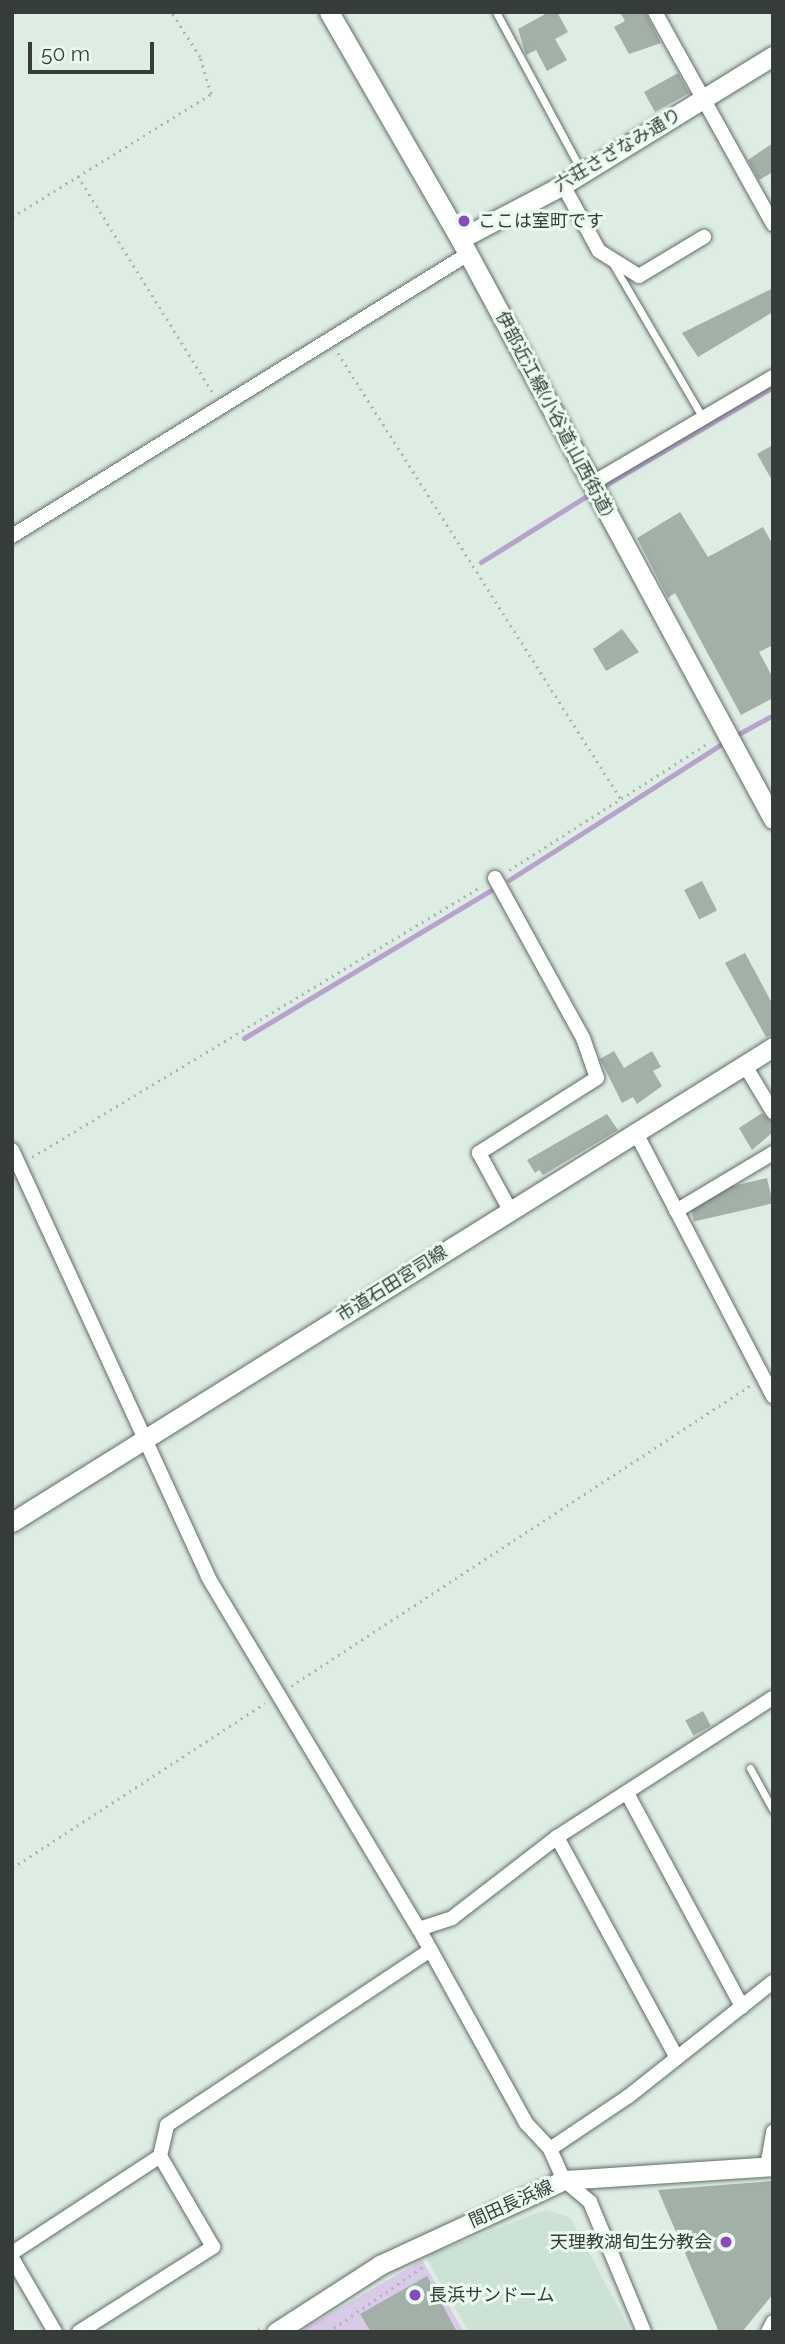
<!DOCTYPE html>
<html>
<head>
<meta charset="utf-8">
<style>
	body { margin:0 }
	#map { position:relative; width:785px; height:2344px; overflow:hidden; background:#ddede3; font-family:Raleway,"Noto Sans JP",sans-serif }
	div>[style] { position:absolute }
	.built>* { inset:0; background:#cce2d5 }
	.green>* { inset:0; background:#d9cbe7 }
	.stream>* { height:5px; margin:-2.5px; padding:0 2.5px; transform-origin:2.5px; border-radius:2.5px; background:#b7a2cc }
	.building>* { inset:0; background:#a2b0a8; transform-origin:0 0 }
	.path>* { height:2.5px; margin-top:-1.25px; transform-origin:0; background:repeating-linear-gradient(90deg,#aab7b0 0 2px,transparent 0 7px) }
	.roads { filter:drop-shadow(0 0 2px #606d65) drop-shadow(0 0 2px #606d65) }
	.lane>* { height:7px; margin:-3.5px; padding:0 3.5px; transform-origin:3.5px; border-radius:3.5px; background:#fff }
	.street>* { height:14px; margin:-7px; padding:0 7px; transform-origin:7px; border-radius:7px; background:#fff }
	.secondary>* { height:19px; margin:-9.5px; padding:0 9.5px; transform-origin:9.5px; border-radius:9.5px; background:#fff }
	.dots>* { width:19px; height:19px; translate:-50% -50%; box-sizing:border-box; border:4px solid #eafaf1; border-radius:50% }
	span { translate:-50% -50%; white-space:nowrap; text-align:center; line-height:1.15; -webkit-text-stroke:6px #eafaf1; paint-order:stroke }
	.street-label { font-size:18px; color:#363c39 }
	.poi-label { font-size:18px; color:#363c39 }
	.left { translate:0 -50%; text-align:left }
	.right { translate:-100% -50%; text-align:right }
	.frame { position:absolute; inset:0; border:14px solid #363c39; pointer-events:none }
	.scale { position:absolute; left:28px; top:42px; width:126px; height:32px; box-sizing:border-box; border:4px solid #363c39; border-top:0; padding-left:9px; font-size:21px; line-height:24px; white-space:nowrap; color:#363c39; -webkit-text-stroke:5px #eafaf1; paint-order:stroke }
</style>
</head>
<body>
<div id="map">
	<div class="built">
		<i style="clip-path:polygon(545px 2210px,570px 2217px,631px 2332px,469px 2332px,425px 2256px)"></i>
	</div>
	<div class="green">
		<i style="clip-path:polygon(422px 2260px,464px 2332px,299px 2332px)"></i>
	</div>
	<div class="stream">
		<i style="left:607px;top:484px;width:192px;rotate:-30.3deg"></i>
		<i style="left:481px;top:562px;width:123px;rotate:-32deg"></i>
		<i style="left:733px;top:737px;width:46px;rotate:-28.8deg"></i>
		<i style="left:509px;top:880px;width:253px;rotate:-32.6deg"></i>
		<i style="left:244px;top:1038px;width:287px;rotate:-30.9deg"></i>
	</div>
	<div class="building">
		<i style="clip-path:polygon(549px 12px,557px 12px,568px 32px,555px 39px,567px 60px,547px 71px,536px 50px,526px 55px,518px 29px)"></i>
		<i style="clip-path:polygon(620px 12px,645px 12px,661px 43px,629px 54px,614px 27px,625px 21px)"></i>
		<i style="left:678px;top:73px;width:23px;height:39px;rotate:61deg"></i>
		<i style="clip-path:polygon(773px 143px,773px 172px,759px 180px,748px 160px)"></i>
		<i style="clip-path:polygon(773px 288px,773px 312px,698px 357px,682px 333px)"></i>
		<i style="clip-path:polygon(773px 445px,773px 482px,757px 454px)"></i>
		<i style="clip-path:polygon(680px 512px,708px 557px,763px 527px,773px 545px,773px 645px,759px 652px,773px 678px,773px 698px,741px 715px,675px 593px,668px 598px,637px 538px)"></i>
		<i style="clip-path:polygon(622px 629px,639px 652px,606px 671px,593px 649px)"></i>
		<i style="left:702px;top:881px;width:33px;height:20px;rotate:63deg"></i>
		<i style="clip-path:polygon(745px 953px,773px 1005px,773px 1035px,766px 1037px,725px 963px)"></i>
		<i style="clip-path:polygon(614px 1051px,624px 1068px,652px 1051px,661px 1067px,653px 1071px,662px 1086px,637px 1104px,633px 1097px,622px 1103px,600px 1059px)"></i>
		<i style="clip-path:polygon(762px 1113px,773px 1122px,773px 1132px,752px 1150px,739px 1128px)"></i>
		<i style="clip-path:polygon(607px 1114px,618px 1130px,543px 1175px,539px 1170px,535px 1173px,527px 1160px)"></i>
		<i style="left:767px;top:1178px;width:26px;height:81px;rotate:77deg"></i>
		<i style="left:703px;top:1711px;width:17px;height:20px;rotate:62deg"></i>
		<i style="clip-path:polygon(773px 2181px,773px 2294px,742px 2332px,719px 2332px,658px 2190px)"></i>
		<i style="clip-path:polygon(427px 2276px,457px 2332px,371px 2332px,360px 2314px)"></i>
	</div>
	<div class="path">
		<i style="left:78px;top:176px;width:256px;rotate:58.1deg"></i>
		<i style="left:12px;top:217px;width:234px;rotate:-31.7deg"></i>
		<i style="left:211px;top:94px;width:39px;rotate:-107deg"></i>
		<i style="left:200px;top:57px;width:54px;rotate:-122.8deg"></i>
		<i style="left:338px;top:353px;width:528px;rotate:57.6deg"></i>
		<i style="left:509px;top:870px;width:238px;rotate:-32.5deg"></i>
		<i style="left:32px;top:1157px;width:525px;rotate:-31.06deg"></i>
		<i style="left:291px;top:1686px;width:550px;rotate:-33.2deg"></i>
		<i style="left:12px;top:1868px;width:302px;rotate:-33.1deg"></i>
		<i style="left:252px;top:2332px;width:8px;rotate:-30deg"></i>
		<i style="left:328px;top:2332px;width:118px;rotate:-34.6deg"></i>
	</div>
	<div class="roads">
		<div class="lane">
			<i style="left:496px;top:12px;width:182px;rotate:61.7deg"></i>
			<i style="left:613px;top:264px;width:178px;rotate:59.7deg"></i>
			<i style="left:750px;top:1768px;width:48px;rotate:61.3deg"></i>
		</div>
		<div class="street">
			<i style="left:655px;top:12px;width:243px;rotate:60.9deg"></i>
			<i style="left:563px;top:185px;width:75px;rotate:61.4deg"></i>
			<i style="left:599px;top:251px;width:47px;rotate:32deg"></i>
			<i style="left:639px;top:276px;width:76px;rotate:-31deg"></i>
			<i style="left:591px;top:484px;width:211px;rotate:-30.5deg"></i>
			<i style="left:12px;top:536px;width:536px;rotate:-31.73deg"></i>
			<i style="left:495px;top:878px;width:183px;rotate:61.2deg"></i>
			<i style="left:583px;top:1038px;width:42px;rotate:70.7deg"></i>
			<i style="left:597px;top:1078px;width:140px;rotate:147.6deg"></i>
			<i style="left:479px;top:1153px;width:65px;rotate:61.5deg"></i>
			<i style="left:744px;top:1064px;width:56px;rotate:58.9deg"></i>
			<i style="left:635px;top:1131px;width:299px;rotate:62.5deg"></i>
			<i style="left:12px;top:1150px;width:470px;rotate:65.3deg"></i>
			<i style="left:208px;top:1577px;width:410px;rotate:59.1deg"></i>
			<i style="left:419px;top:1929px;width:222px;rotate:61.1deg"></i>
			<i style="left:526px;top:2123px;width:35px;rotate:47deg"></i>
			<i style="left:550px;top:2149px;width:34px;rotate:66deg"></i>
			<i style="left:564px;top:2180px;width:34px;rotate:40deg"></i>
			<i style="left:590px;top:2202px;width:141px;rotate:67.4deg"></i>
			<i style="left:676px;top:1211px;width:113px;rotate:-30.9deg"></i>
			<i style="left:627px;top:1793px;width:243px;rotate:61.7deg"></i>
			<i style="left:557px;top:1837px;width:251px;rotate:61.5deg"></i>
			<i style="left:419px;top:1929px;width:35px;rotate:-18deg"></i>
			<i style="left:452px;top:1918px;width:133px;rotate:-37.6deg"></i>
			<i style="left:557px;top:1837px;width:257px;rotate:-32.8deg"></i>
			<i style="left:550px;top:2149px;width:95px;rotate:-33.9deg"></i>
			<i style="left:629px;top:2096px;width:184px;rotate:-38.4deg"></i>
			<i style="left:767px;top:2167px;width:36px;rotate:-80deg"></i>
			<i style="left:12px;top:2253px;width:177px;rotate:-33.2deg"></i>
			<i style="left:160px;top:2156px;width:32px;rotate:-77deg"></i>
			<i style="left:167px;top:2125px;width:316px;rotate:-33.6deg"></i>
			<i style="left:12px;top:2258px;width:86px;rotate:59.8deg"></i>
			<i style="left:79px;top:2332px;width:159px;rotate:-32.4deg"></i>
			<i style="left:213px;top:2247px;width:105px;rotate:-120.2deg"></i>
			<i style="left:768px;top:2332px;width:11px;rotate:-63deg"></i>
		</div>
		<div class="secondary">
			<i style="left:329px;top:12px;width:262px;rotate:60deg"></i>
			<i style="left:460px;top:239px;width:659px;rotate:61.65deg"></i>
			<i style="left:460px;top:239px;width:116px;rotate:-27.7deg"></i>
			<i style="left:563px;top:185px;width:246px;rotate:-31.6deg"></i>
			<i style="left:12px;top:1522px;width:897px;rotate:-31.97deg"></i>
			<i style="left:276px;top:2332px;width:124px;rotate:-32.8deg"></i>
			<i style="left:380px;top:2265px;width:203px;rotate:-24.8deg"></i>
			<i style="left:564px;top:2180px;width:209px;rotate:-3.8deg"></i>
		</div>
	</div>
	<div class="dots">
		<i style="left:464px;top:221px;background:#8b49bd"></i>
		<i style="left:726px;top:2242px;background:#8b49bd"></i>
		<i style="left:415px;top:2295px;background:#8b49bd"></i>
	</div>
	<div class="street-label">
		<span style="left:618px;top:150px;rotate:-31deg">六荘さざなみ通り</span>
		<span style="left:554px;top:414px;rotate:62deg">伊部近江線(小谷道;山西街道)</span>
		<span style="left:392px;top:1284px;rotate:-32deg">市道石田宮司線</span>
		<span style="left:511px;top:2204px;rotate:-24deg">間田長浜線</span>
	</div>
	<div class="poi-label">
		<span class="left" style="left:478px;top:221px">ここは室町です</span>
		<span class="right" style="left:712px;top:2242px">天理教湖旬生分教会</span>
		<span class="left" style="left:429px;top:2295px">長浜サンドーム</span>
	</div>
	<div class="frame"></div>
	<div class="scale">50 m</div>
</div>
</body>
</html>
